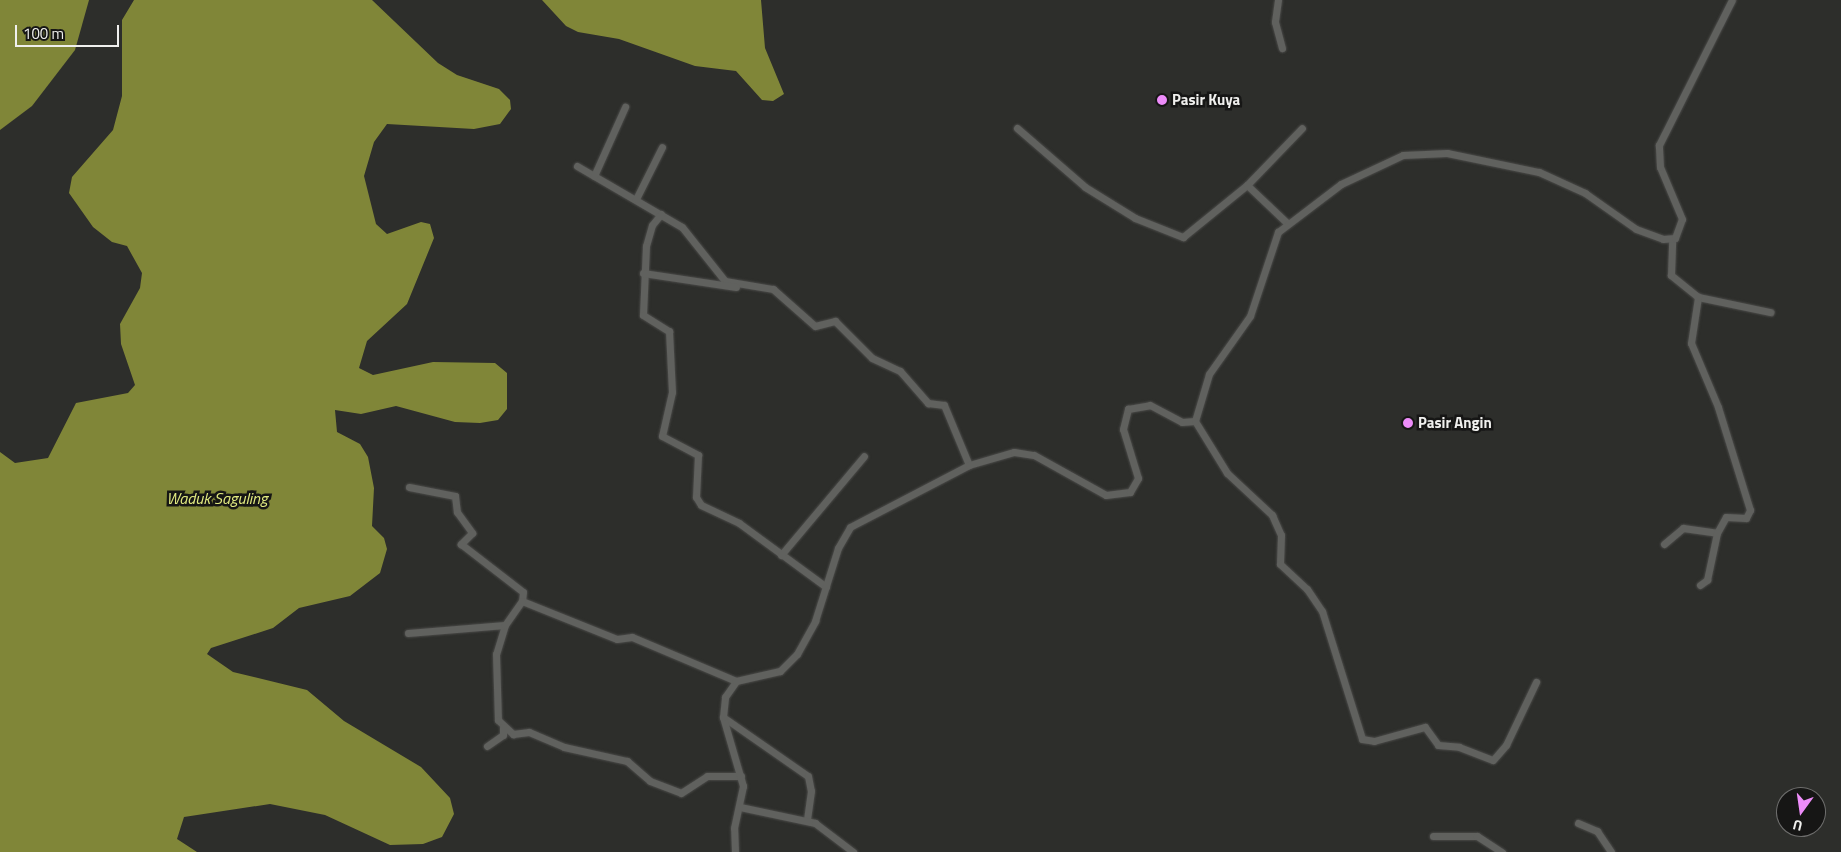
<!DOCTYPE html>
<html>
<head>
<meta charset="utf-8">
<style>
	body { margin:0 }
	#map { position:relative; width:1841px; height:852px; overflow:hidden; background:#2d2e2b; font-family:"Titillium Web",sans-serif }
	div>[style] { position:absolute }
	.water>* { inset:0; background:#808638 }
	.roads { filter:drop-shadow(0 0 1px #4a4a48) drop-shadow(0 0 1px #4a4a48) }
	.minor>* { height:7px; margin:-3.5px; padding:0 3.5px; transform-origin:3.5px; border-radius:3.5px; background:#60615e }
	.dots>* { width:14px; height:14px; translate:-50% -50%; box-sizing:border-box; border:2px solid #161615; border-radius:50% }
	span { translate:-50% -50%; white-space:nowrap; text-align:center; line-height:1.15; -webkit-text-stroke:5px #161615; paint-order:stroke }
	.poi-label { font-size:15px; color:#f0f0ee; font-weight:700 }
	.left { translate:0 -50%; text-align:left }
	.water-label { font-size:16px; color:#e2eb81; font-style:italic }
	.north { position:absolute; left:1776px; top:787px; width:50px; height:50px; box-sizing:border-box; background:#161615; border:1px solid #6d6d6c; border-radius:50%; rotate:194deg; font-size:14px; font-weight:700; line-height:20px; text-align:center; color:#f0f0ee }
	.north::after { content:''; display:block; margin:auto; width:18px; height:22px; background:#ed8cf9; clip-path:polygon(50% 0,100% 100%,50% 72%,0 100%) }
	.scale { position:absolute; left:15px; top:25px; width:104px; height:22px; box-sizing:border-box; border:2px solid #f0f0ee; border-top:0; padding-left:6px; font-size:15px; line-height:18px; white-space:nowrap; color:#f0f0ee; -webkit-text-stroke:4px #161615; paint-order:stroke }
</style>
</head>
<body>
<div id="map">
	<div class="water">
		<i style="clip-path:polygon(0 0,89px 0,75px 50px,32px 106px,0 130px)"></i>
		<i style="clip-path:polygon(134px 0,372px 0,438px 63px,457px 75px,499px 89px,510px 100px,511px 109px,500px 124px,474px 129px,387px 124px,374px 142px,364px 176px,376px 224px,387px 234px,421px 222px,430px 224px,434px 238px,407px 304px,367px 341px,359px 368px,373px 375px,433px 362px,495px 363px,507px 373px,507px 409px,498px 420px,480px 423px,455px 422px,396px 406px,361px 414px,335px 410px,337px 432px,360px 444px,368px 457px,374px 488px,372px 526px,384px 538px,387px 549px,380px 573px,350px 596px,299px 608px,273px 628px,211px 648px,207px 654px,233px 672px,307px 690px,344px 721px,421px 767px,450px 798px,454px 814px,442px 837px,423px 844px,390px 845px,325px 815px,270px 804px,184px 817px,177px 839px,197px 852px,0 852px,0 452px,15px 463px,48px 458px,76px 403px,128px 393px,135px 385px,121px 344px,120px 324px,140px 288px,142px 273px,127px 246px,112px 242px,93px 227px,69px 193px,72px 177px,113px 130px,122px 96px,122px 20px)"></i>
		<i style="clip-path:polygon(542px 0,761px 0,765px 48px,784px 94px,773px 101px,762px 100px,736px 71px,695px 66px,619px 39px,578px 32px,566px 26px)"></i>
	</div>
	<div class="roads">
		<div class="minor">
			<i style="left:1278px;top:0;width:22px;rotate:98deg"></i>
			<i style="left:1275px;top:22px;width:27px;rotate:75deg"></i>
			<i style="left:1017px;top:128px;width:90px;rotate:40.9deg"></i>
			<i style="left:1085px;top:187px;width:59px;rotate:31.8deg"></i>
			<i style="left:1135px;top:218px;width:52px;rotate:21.6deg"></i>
			<i style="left:1183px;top:237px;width:82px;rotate:-39.1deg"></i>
			<i style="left:1247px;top:185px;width:79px;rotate:-46deg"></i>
			<i style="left:577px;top:166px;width:121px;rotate:30.2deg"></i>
			<i style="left:682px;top:227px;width:69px;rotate:51.5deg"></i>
			<i style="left:725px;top:281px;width:49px;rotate:9.5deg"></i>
			<i style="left:773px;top:289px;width:56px;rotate:41.4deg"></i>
			<i style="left:815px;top:326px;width:21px;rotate:-14deg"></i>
			<i style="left:835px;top:321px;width:52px;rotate:45deg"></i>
			<i style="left:872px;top:358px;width:31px;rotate:25deg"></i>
			<i style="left:900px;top:371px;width:43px;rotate:48.8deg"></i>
			<i style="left:928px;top:403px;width:16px;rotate:7deg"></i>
			<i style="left:944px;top:405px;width:65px;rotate:67.4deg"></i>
			<i style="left:594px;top:176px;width:76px;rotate:-65.8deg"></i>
			<i style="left:1247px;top:185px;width:55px;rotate:43.5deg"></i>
			<i style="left:636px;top:199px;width:58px;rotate:-63.4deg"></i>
			<i style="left:661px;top:214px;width:14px;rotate:129deg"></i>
			<i style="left:652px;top:225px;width:22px;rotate:106deg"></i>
			<i style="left:646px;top:246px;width:69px;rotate:92.5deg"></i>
			<i style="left:643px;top:315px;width:31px;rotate:32deg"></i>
			<i style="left:669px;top:331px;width:61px;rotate:87.2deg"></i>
			<i style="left:672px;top:392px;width:45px;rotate:102.8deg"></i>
			<i style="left:662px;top:436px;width:41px;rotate:27.8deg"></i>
			<i style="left:698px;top:455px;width:42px;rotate:92.7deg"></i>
			<i style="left:696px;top:497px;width:9px;rotate:58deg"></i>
			<i style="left:701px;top:505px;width:42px;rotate:25.3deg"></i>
			<i style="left:739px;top:523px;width:108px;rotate:36.3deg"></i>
			<i style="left:643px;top:273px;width:94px;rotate:8.6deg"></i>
			<i style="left:1698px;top:297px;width:74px;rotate:11.8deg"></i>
			<i style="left:1195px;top:421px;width:61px;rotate:58.4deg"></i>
			<i style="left:1227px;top:473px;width:62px;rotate:43deg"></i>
			<i style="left:1272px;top:515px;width:22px;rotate:66deg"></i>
			<i style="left:1281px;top:535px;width:29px;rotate:92deg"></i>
			<i style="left:1280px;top:564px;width:37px;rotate:43deg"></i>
			<i style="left:1307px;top:589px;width:27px;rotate:56deg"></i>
			<i style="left:1322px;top:611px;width:134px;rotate:72.6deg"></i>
			<i style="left:1362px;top:739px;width:12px;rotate:9deg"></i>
			<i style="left:1374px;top:741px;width:53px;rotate:-15.4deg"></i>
			<i style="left:1425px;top:727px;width:22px;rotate:54deg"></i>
			<i style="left:1438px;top:745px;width:21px;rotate:5deg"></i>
			<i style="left:1459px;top:747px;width:36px;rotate:21deg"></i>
			<i style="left:1493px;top:760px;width:20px;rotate:-49deg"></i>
			<i style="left:1506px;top:745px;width:70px;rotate:-64.5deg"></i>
			<i style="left:409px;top:487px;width:47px;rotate:11.1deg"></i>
			<i style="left:455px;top:496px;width:16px;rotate:83deg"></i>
			<i style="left:457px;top:512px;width:26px;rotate:54deg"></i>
			<i style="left:472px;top:533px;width:16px;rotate:135deg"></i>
			<i style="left:461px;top:544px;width:78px;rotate:37.7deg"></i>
			<i style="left:523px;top:592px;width:9px;rotate:96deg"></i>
			<i style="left:522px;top:601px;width:102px;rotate:21.8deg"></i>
			<i style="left:617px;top:639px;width:15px;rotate:-8deg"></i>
			<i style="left:632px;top:637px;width:113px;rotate:22.9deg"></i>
			<i style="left:1664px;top:544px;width:25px;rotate:-40deg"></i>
			<i style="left:1683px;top:528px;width:34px;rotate:8deg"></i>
			<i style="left:1717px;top:533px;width:18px;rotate:-61deg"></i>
			<i style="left:1726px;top:517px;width:20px;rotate:3deg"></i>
			<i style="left:1746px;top:518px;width:9px;rotate:-63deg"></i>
			<i style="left:1750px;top:510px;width:108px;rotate:-107.3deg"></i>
			<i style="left:1718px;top:407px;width:69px;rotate:-112.9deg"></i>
			<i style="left:1691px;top:343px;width:47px;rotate:-81.3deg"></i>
			<i style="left:1698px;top:297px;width:35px;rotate:-141deg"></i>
			<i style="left:1671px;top:275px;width:35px;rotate:-88deg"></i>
			<i style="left:781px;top:555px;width:129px;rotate:-50deg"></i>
			<i style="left:1700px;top:585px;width:9px;rotate:-36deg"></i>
			<i style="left:1707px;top:580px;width:48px;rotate:-78deg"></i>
			<i style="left:505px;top:625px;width:30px;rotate:107deg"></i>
			<i style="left:496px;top:654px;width:66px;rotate:88.3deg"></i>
			<i style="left:498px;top:720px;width:21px;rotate:43deg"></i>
			<i style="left:513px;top:734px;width:16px;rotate:-7deg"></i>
			<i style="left:529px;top:732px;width:38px;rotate:23deg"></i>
			<i style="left:564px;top:747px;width:65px;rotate:12.5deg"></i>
			<i style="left:627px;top:761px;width:30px;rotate:41deg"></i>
			<i style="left:650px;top:781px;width:33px;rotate:21deg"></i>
			<i style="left:681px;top:793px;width:31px;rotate:-33deg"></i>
			<i style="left:707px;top:776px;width:34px"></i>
			<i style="left:408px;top:633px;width:97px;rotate:-4.7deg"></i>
			<i style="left:505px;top:625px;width:29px;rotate:-55deg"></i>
			<i style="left:723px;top:717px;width:103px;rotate:34.8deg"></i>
			<i style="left:808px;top:776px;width:15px;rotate:79deg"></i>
			<i style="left:811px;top:791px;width:30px;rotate:98deg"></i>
			<i style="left:487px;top:746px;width:19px;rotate:-35deg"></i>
			<i style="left:503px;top:735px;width:8px;rotate:-90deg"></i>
			<i style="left:740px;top:807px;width:77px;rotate:12deg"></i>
			<i style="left:815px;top:823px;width:48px;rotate:37.3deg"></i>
			<i style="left:1578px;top:823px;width:21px;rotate:23deg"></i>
			<i style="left:1597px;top:831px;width:25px;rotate:56deg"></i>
			<i style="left:1433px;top:836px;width:44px"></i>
			<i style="left:1477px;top:836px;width:30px;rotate:33deg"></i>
			<i style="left:735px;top:852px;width:24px;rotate:-92deg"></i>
			<i style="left:734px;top:828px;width:43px;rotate:-77.9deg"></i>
			<i style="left:743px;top:786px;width:72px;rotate:-106.2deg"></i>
			<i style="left:723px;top:717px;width:20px;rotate:-84deg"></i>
			<i style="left:725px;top:697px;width:19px;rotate:-55deg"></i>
			<i style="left:736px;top:681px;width:45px;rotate:-12.8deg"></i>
			<i style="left:780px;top:671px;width:24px;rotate:-45deg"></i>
			<i style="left:797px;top:654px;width:38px;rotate:-61deg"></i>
			<i style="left:815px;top:621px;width:77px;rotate:-72.5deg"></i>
			<i style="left:838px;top:548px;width:24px;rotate:-60deg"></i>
			<i style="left:850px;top:527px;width:134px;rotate:-27.5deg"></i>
			<i style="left:969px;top:465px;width:47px;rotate:-16.1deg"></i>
			<i style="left:1014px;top:452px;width:20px;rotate:9deg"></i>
			<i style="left:1034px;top:455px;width:82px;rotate:29.1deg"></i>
			<i style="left:1106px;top:495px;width:24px;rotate:-7deg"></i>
			<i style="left:1130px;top:492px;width:16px;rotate:-60deg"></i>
			<i style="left:1138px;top:478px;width:51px;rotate:-107deg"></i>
			<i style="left:1123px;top:429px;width:21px;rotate:-76deg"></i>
			<i style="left:1128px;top:409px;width:22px;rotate:-10deg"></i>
			<i style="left:1150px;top:405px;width:36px;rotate:28deg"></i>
			<i style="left:1182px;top:422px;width:13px;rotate:-4deg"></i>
			<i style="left:1195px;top:421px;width:49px;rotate:-73.4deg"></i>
			<i style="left:1209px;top:374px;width:71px;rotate:-54.7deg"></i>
			<i style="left:1250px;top:316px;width:89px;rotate:-71.6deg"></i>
			<i style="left:1278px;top:232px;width:79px;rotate:-37.3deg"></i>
			<i style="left:1341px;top:184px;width:68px;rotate:-25.1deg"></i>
			<i style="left:1403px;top:155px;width:44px;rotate:-2.6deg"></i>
			<i style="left:1447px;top:153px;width:94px;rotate:11.7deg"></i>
			<i style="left:1539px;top:172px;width:51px;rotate:24.5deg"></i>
			<i style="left:1585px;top:193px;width:62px;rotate:35.2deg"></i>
			<i style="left:1636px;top:229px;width:29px;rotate:20deg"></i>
			<i style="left:1663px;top:239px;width:12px;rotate:-5deg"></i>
			<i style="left:1675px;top:238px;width:20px;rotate:-70deg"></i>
			<i style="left:1682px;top:219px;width:56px;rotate:-112.9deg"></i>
			<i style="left:1660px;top:167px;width:22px;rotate:-93deg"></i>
			<i style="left:1659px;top:145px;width:162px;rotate:-63.3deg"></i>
		</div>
	</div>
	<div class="dots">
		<i style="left:1162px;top:100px;background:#ed8cf9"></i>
		<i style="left:1408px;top:423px;background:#ed8cf9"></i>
	</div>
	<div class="poi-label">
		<span class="left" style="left:1172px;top:100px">Pasir Kuya</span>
		<span class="left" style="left:1418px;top:423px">Pasir Angin</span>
	</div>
	<div class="water-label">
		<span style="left:217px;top:498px">Waduk Saguling</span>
	</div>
	<div class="north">U</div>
	<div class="scale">100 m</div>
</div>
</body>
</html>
